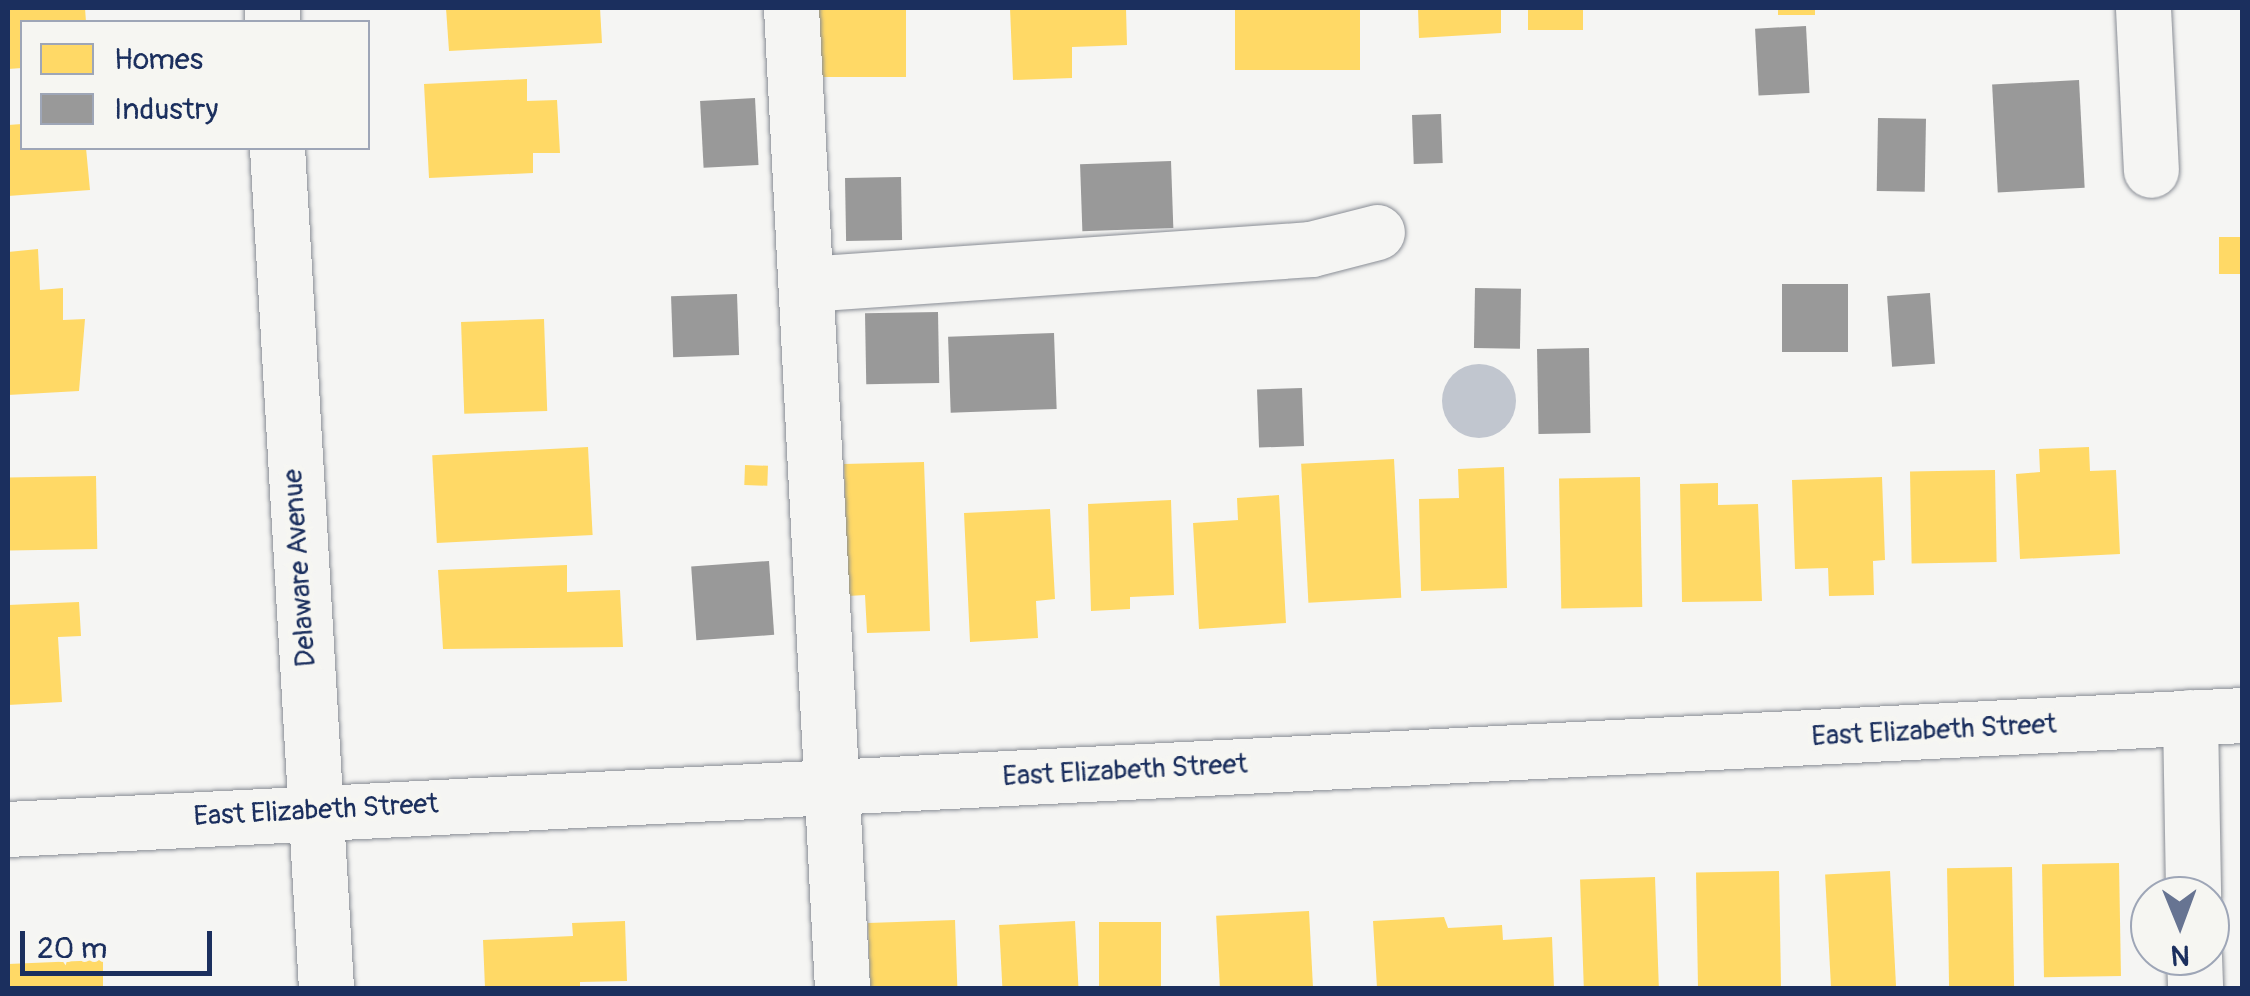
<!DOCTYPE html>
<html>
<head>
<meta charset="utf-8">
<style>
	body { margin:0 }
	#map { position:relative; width:2250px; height:996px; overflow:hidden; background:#f5f5f3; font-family:Pangolin,sans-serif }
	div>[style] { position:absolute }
	.water>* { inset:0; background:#c1c6cf }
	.round { border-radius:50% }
	.homes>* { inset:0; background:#ffd966; transform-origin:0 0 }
	.industry>* { inset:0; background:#999; transform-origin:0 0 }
	.roads { filter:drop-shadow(0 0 2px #898d95) drop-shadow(0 0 2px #898d95) }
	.minor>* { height:55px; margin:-27.5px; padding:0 27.5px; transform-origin:27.5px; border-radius:27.5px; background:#f5f5f3 }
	span { translate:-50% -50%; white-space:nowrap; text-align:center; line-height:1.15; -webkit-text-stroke:10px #f6f6f2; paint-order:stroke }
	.street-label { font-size:28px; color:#1b2f5e }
	.frame { position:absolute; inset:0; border:10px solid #1b2f5e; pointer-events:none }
	.legend { position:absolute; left:20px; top:20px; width:350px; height:130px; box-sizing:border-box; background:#f6f6f2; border:2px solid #9ea6b7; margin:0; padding:12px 18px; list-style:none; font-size:30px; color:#1b2f5e }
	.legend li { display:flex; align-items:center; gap:20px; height:50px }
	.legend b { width:50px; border:2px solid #9ea6b7 }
	.north { position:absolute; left:2130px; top:876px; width:100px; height:100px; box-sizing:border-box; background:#f6f6f2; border:2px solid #9ea6b7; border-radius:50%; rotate:179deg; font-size:28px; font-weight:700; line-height:40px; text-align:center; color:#1b2f5e }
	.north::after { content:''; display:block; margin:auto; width:35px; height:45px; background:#677492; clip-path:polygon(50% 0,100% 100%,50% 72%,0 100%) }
	.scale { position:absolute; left:20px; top:931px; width:192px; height:45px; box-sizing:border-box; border:5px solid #1b2f5e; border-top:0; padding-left:12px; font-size:30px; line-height:35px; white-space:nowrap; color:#1b2f5e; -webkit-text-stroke:8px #f6f6f2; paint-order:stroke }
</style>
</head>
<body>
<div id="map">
	<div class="water">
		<i class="round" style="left:1442px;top:364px;width:74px;height:74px"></i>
	</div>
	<div class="homes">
		<i style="clip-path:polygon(8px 8px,85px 8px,86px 22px,22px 22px,22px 68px,8px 69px)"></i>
		<i style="clip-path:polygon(446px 8px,600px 8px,602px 43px,449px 51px)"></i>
		<i style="left:816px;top:8px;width:90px;height:69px"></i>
		<i style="clip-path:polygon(1010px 8px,1126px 8px,1127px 45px,1072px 47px,1072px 78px,1013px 80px)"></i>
		<i style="left:1235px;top:8px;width:125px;height:62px"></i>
		<i style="clip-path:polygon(1418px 8px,1501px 8px,1501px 33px,1419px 38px)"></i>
		<i style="left:1528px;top:8px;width:55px;height:22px"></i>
		<i style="left:1778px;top:8px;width:37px;height:7px"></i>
		<i style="clip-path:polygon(527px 79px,527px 101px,557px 100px,560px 153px,533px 153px,533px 173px,429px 178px,424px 84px)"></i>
		<i style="clip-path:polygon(22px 124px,22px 148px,86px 148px,90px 190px,8px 196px,8px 125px)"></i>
		<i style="left:2242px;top:237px;width:37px;height:23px;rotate:90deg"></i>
		<i style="clip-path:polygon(38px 249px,40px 290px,63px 288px,63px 320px,85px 319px,79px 391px,8px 395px,8px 252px)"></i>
		<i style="left:544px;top:319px;width:92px;height:83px;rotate:88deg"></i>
		<i style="left:588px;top:447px;width:88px;height:156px;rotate:87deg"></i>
		<i style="clip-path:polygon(2089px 447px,2090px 471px,2116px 470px,2120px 554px,2020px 559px,2016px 474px,2040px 472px,2039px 449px)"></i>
		<i style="left:1394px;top:459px;width:139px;height:93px;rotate:87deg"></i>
		<i style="clip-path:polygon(924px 462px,930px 631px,867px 633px,865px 595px,848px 596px,844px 464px)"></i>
		<i style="left:745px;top:465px;width:23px;height:20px;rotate:2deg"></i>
		<i style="clip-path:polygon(1504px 467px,1507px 588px,1421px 591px,1419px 499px,1459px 498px,1458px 469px)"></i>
		<i style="left:1995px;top:470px;width:92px;height:85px;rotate:89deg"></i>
		<i style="left:96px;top:476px;width:73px;height:88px;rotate:89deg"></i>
		<i style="left:1640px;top:477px;width:130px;height:81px;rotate:89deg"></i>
		<i style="clip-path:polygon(1882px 477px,1885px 560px,1873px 561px,1874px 595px,1829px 596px,1828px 568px,1795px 569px,1792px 480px)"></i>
		<i style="clip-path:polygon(1718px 483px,1718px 505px,1758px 504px,1762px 601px,1682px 602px,1680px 484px)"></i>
		<i style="clip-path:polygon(1279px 495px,1286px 623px,1199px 629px,1193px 523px,1238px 520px,1237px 498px)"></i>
		<i style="clip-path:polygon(1171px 500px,1174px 595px,1130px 597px,1130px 609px,1091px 611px,1088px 504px)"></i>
		<i style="clip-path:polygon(1050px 509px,1055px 599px,1036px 601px,1038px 638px,970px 642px,964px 513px)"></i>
		<i style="clip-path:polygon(567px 565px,567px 592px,620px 590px,623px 647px,443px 649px,438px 570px)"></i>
		<i style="clip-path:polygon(79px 602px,81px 636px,58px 637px,62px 702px,8px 705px,8px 605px)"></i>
		<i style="left:2119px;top:863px;width:113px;height:77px;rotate:89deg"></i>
		<i style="left:2012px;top:867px;width:121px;height:65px;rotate:89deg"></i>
		<i style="left:1779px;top:871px;width:117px;height:83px;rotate:89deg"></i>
		<i style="left:1890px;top:871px;width:117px;height:65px;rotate:87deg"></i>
		<i style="left:1655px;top:877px;width:111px;height:75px;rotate:88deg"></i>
		<i style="left:1309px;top:911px;width:77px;height:93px;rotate:87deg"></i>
		<i style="clip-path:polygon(1444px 917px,1448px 928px,1502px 925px,1503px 940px,1552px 937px,1554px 988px,1377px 988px,1373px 921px)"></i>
		<i style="left:955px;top:920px;width:68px;height:87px;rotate:88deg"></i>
		<i style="clip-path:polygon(625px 921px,627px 981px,580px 982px,580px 988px,485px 988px,483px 940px,573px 936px,572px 923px)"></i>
		<i style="left:1075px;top:921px;width:67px;height:76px;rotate:87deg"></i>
		<i style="left:1099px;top:922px;width:62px;height:66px"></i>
		<i style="clip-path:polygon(103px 960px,103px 988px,8px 988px,8px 964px)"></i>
	</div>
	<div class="industry">
		<i style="left:1806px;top:26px;width:67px;height:51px;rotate:87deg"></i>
		<i style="left:2079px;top:80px;width:108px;height:87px;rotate:87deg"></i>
		<i style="left:755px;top:98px;width:67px;height:55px;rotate:87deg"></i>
		<i style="left:1441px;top:114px;width:49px;height:29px;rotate:88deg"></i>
		<i style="left:1878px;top:118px;width:48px;height:73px;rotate:1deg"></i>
		<i style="left:1171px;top:161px;width:67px;height:91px;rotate:88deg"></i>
		<i style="left:901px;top:177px;width:63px;height:56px;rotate:89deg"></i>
		<i style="left:1848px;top:284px;width:68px;height:66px;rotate:90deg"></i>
		<i style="left:1475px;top:288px;width:46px;height:60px;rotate:1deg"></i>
		<i style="left:1930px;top:293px;width:71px;height:43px;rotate:86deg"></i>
		<i style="left:737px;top:294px;width:61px;height:66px;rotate:88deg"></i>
		<i style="left:938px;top:312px;width:71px;height:73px;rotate:89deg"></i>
		<i style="left:1054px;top:333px;width:76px;height:106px;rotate:88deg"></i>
		<i style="left:1589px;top:348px;width:85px;height:52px;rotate:89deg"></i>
		<i style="left:1302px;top:388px;width:58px;height:45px;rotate:88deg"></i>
		<i style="left:769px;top:561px;width:74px;height:78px;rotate:86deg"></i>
	</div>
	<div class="roads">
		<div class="minor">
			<i style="left:272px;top:8px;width:14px;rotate:90deg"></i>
			<i style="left:791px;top:8px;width:981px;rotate:87.02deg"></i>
			<i style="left:2143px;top:8px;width:162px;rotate:87.2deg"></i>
			<i style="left:277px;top:148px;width:841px;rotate:86.66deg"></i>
			<i style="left:806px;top:284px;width:506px;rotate:-3.96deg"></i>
			<i style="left:1311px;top:249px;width:68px;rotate:-14.4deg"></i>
			<i style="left:2190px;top:717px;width:179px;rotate:89deg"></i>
			<i style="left:8px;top:829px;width:2237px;rotate:-2.92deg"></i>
			<i style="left:2194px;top:956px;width:32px;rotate:88deg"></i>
		</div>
	</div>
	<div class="street-label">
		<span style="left:300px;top:568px;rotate:-94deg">Delaware Avenue</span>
		<span style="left:1934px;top:731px;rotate:-3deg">East Elizabeth Street</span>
		<span style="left:1125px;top:771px;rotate:-3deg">East Elizabeth Street</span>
		<span style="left:316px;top:811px;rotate:-3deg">East Elizabeth Street</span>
	</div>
	<div class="frame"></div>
	<ul class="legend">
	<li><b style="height:28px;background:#ffd966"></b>Homes</li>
	<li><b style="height:28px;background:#999"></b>Industry</li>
	</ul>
	<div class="north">N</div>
	<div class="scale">20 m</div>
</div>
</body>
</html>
